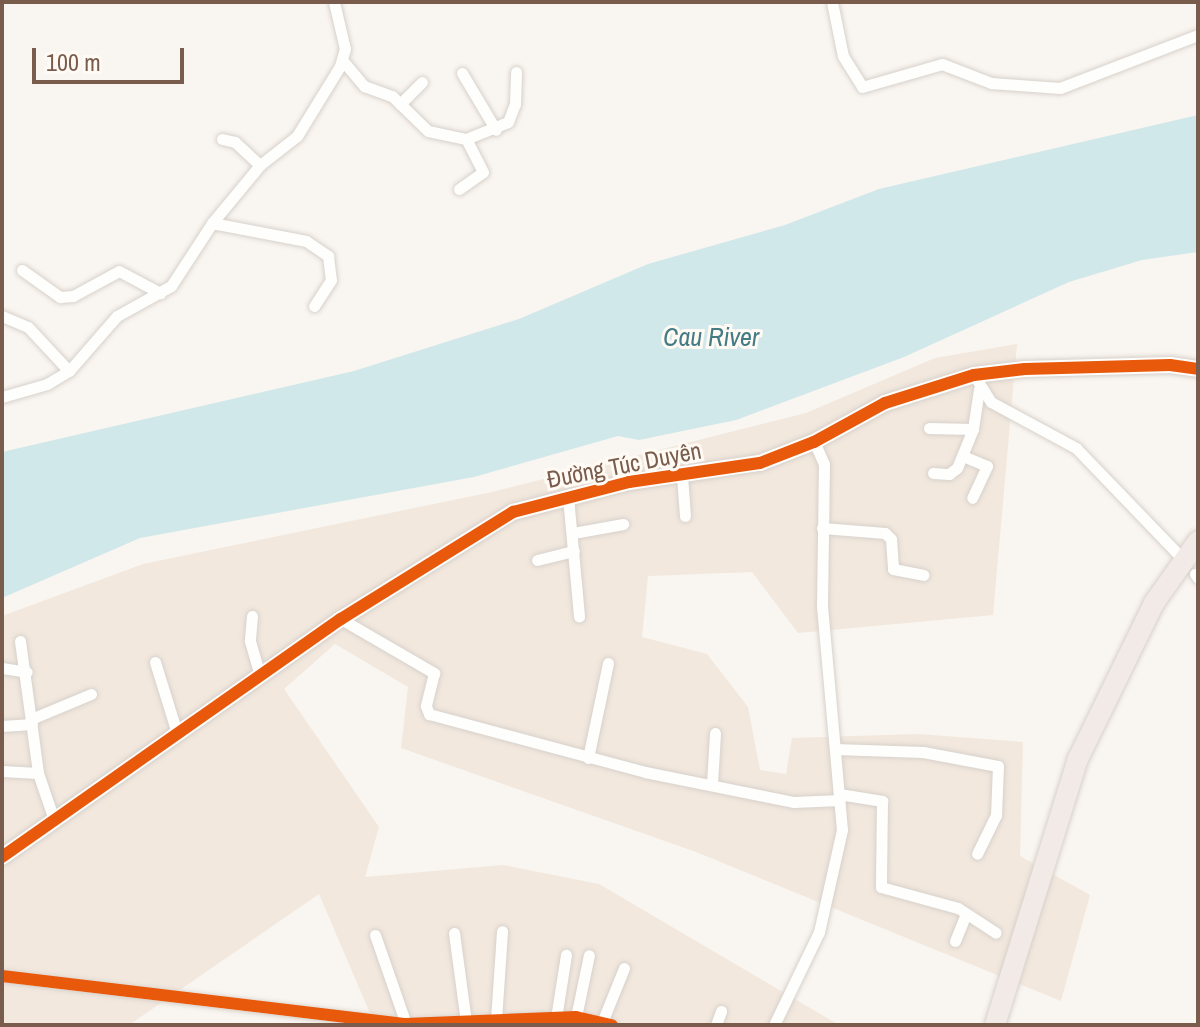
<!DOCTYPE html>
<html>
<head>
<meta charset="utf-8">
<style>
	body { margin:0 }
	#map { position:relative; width:1200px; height:1027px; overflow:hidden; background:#f9f5f0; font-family:"Archivo Narrow",sans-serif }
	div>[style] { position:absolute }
	.residential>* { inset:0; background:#f2e8de }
	.water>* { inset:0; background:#d0e8ea }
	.roads { filter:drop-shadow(0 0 2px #d7d1cb) drop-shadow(0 0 2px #d7d1cb) }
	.street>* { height:11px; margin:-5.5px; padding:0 5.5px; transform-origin:5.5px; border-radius:5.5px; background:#fefefd }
	.secondary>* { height:16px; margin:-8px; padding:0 8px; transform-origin:8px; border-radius:8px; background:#fefefd }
	.highway>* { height:20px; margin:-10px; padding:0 10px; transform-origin:10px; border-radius:10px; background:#f2eae7 }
	.cycleway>* { height:12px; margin:-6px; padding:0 6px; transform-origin:6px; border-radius:6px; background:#e8590c }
	span { translate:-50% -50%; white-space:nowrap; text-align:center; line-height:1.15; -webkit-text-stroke:6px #fffaf3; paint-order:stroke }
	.street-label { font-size:24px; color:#7a5c4d }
	.water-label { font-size:26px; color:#437c86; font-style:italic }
	.frame { position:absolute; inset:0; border:4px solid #7a5c4d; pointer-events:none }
	.scale { position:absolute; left:32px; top:48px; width:152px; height:36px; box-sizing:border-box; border:4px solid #7a5c4d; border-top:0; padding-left:10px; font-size:24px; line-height:28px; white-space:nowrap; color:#7a5c4d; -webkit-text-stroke:6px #fffaf3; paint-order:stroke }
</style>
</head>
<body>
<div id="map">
	<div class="residential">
		<i style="clip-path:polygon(1017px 344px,993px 615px,798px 633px,752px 572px,648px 576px,642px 637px,707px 654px,748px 707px,760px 770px,786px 774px,792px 738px,918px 734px,1023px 742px,1020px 856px,1090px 895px,1061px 1001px,696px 852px,401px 748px,408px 687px,335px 644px,284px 689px,379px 827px,365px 877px,503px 865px,599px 884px,839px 1025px,375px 1025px,319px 894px,129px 1025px,2px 1025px,2px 616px,143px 564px,492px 492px,806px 413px,935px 358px)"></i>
	</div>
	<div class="water">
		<i style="clip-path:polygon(1198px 115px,1198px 252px,1142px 260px,1069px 282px,904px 357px,736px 420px,639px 440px,618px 436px,474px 477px,140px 538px,2px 598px,2px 452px,354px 371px,519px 319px,648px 264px,785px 225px,879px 189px)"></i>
	</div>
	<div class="roads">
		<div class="street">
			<i style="left:832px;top:2px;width:55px;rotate:78.5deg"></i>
			<i style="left:843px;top:56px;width:36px;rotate:58deg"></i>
			<i style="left:862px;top:87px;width:83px;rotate:-16deg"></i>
			<i style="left:942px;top:64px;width:53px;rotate:21.2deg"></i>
			<i style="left:991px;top:83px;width:69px;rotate:4.1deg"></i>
			<i style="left:1060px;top:88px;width:148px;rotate:-21deg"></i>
			<i style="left:343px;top:61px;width:33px;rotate:50deg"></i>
			<i style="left:364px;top:86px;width:30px;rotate:20deg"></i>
			<i style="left:392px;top:96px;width:50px;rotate:44.2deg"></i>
			<i style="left:428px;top:131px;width:39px;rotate:12deg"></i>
			<i style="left:466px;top:139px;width:45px;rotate:-22deg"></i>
			<i style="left:508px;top:122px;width:19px;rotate:-69deg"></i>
			<i style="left:515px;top:104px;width:32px;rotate:-88deg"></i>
			<i style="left:462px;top:73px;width:66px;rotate:59.2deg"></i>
			<i style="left:400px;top:104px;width:31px;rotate:-45deg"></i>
			<i style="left:222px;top:139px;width:13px;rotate:13deg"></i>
			<i style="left:235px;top:142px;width:34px;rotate:43deg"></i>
			<i style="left:459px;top:189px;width:29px;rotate:-35deg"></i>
			<i style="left:483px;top:172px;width:37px;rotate:-117deg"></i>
			<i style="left:212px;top:223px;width:96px;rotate:10.8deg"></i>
			<i style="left:306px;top:241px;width:27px;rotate:34deg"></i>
			<i style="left:328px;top:256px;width:24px;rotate:83deg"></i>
			<i style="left:331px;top:280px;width:31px;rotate:123deg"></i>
			<i style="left:22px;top:270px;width:47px;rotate:35.4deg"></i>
			<i style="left:60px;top:297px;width:13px;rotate:-4deg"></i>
			<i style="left:73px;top:296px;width:52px;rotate:-28.5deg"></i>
			<i style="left:119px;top:271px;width:47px;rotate:28.2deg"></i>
			<i style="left:2px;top:316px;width:28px;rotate:23deg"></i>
			<i style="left:28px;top:327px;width:60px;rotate:47deg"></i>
			<i style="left:974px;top:375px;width:32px;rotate:58deg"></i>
			<i style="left:991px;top:402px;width:97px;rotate:28.4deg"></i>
			<i style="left:1076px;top:448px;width:150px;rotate:46.1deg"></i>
			<i style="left:2px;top:397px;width:47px;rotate:-16.1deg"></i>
			<i style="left:47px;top:384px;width:26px;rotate:-31deg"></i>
			<i style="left:69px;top:371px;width:73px;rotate:-48.9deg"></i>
			<i style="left:117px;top:316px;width:62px;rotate:-29.1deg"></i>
			<i style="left:171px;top:286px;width:75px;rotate:-56.9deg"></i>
			<i style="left:212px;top:223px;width:75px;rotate:-50.4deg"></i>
			<i style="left:260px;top:165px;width:47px;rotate:-38.1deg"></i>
			<i style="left:297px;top:136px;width:82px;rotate:-58.4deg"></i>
			<i style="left:340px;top:66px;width:18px;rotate:-74deg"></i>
			<i style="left:345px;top:49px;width:48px;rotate:-103.2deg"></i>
			<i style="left:929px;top:428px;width:44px;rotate:1.3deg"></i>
			<i style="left:963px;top:456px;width:26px;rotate:23deg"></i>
			<i style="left:987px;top:466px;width:35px;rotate:115deg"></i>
			<i style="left:933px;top:473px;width:16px;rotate:4deg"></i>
			<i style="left:949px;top:474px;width:10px;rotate:-37deg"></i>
			<i style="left:957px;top:468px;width:42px;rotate:-67.7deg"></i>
			<i style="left:973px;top:429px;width:40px;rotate:-81.5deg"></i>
			<i style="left:682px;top:476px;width:40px;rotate:85.7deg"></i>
			<i style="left:568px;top:497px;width:120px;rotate:84.7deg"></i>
			<i style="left:822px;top:528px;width:63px;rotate:4.5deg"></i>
			<i style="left:885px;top:533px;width:8px;rotate:45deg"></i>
			<i style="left:891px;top:539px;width:30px;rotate:86deg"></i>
			<i style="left:893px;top:569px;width:31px;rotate:11deg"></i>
			<i style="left:573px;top:533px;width:51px;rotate:-10.2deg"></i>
			<i style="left:537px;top:560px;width:38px;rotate:-14deg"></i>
			<i style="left:1195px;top:574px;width:5px;rotate:53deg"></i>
			<i style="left:252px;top:616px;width:25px;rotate:95deg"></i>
			<i style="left:250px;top:641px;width:36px;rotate:74deg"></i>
			<i style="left:341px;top:619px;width:108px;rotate:30.1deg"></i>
			<i style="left:434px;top:673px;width:34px;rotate:104deg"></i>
			<i style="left:426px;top:706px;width:9px;rotate:69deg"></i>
			<i style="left:429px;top:714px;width:224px;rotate:15deg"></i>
			<i style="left:645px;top:772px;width:152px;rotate:11.4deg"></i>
			<i style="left:794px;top:802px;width:46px;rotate:-2.5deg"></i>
			<i style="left:20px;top:641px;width:133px;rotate:82.2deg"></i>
			<i style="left:38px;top:773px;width:50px;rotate:71.2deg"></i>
			<i style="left:155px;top:662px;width:74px;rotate:72.8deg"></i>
			<i style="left:2px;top:668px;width:25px;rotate:9deg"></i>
			<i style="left:31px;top:719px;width:65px;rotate:-22.6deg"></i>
			<i style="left:2px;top:726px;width:30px;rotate:-4deg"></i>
			<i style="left:835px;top:749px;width:88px;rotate:2deg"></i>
			<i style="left:923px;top:752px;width:76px;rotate:10.6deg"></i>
			<i style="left:998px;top:766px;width:49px;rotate:92.3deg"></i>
			<i style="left:996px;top:815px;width:43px;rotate:116deg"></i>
			<i style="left:588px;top:758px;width:97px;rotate:-78.1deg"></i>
			<i style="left:2px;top:771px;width:36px;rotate:3deg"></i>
			<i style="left:712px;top:784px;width:51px;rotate:-86.6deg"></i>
			<i style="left:839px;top:794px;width:44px;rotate:9.2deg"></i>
			<i style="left:882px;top:801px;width:86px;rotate:90.7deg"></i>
			<i style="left:881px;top:887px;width:80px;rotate:15.3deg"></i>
			<i style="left:958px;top:908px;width:45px;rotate:33.3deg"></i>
			<i style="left:454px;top:933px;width:90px;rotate:82.3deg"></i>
			<i style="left:375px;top:935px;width:94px;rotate:70.8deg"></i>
			<i style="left:955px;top:941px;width:29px;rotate:-68deg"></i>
			<i style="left:2px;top:976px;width:407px;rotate:6.8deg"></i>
			<i style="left:406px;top:1024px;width:170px;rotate:-2.4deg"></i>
			<i style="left:576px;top:1017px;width:37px;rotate:13deg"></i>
			<i style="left:576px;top:1017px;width:63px;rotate:-78.2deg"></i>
			<i style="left:556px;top:1018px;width:64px;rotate:-81deg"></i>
			<i style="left:496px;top:1020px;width:89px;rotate:-86.1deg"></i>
			<i style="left:603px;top:1020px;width:56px;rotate:-68deg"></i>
			<i style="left:716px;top:1025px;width:15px;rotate:-70deg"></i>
			<i style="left:774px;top:1025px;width:103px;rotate:-64.2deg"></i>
			<i style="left:819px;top:932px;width:105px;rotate:-77.3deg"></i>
			<i style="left:842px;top:830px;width:224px;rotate:-95.1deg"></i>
			<i style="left:822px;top:607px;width:143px;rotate:-89.2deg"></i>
			<i style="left:824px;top:464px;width:24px;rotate:-114deg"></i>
		</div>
		<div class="secondary">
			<i style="left:2px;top:857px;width:414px;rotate:-35.1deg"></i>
			<i style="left:341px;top:619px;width:203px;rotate:-31.9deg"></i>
			<i style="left:513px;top:512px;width:120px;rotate:-14.5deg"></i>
			<i style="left:629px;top:482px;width:132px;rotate:-8.3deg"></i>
			<i style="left:760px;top:463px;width:58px;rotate:-21.3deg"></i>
			<i style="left:814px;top:442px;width:81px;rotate:-28.8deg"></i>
			<i style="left:885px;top:403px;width:93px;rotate:-17.5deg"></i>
			<i style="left:974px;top:375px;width:51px;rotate:-6.7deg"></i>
			<i style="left:1025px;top:369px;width:145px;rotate:-1.6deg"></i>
			<i style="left:1170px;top:365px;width:28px;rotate:8deg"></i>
		</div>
		<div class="highway">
			<i style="left:995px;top:1025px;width:279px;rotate:-72.7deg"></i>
			<i style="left:1078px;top:759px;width:174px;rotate:-64deg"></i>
			<i style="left:1154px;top:603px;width:76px;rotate:-54.6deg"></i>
		</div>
	</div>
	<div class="cycleway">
		<i style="left:2px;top:857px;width:414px;rotate:-35.1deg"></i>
		<i style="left:341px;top:619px;width:203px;rotate:-31.9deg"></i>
		<i style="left:513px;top:512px;width:120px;rotate:-14.5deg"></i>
		<i style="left:629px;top:482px;width:132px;rotate:-8.3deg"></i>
		<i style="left:760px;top:463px;width:58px;rotate:-21.3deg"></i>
		<i style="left:814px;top:442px;width:81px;rotate:-28.8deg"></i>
		<i style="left:885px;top:403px;width:93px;rotate:-17.5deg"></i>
		<i style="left:974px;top:375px;width:51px;rotate:-6.7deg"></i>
		<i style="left:1025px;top:369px;width:145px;rotate:-1.6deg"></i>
		<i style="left:1170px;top:365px;width:28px;rotate:8deg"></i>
		<i style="left:2px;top:976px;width:407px;rotate:6.8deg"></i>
		<i style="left:406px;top:1024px;width:170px;rotate:-2.4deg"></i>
		<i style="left:576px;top:1017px;width:37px;rotate:13deg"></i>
	</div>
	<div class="street-label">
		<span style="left:624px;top:465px;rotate:-11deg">Đường Túc Duyên</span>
	</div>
	<div class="water-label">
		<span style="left:711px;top:337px">Cau River</span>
	</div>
	<div class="frame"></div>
	<div class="scale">100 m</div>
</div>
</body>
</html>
